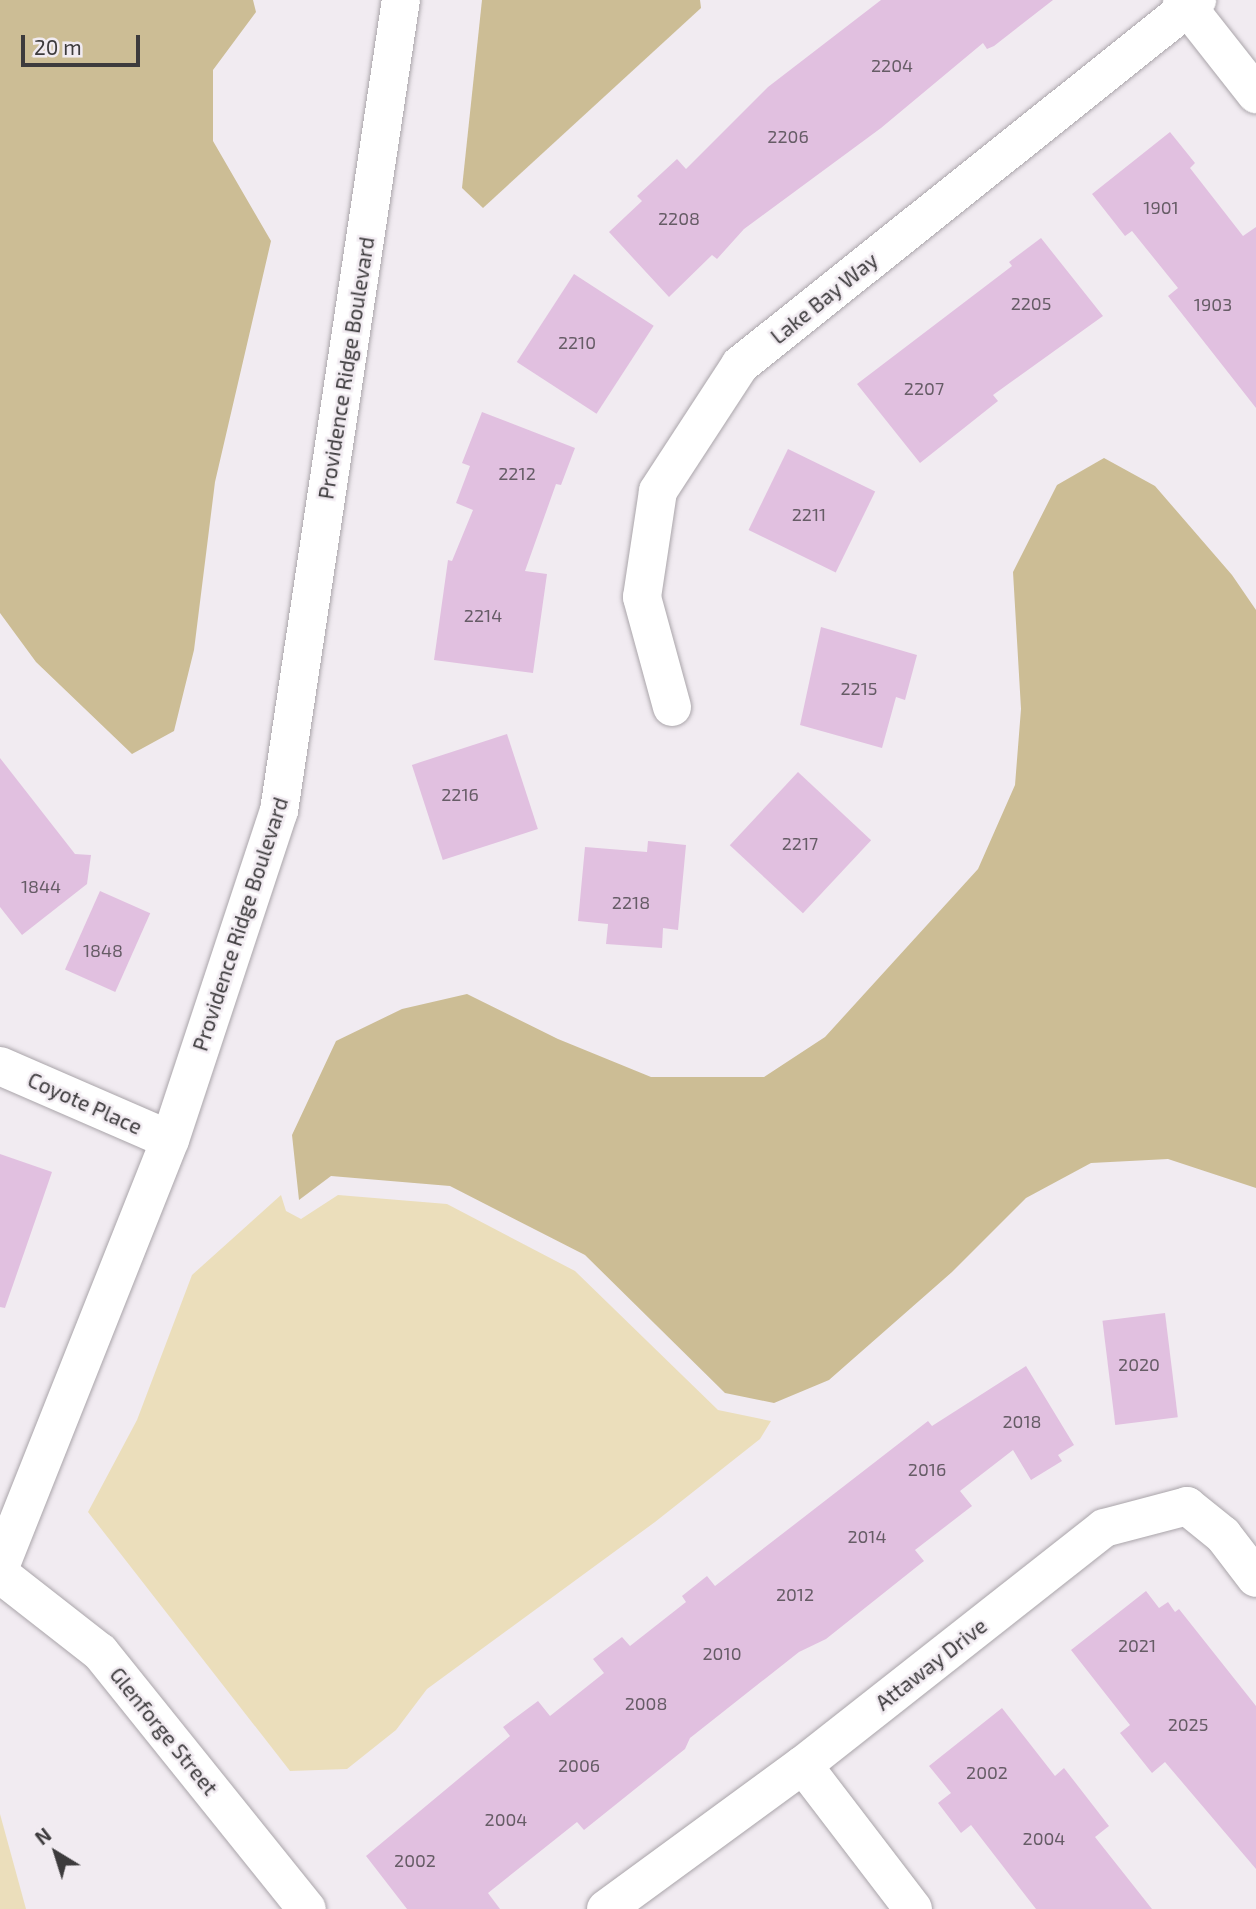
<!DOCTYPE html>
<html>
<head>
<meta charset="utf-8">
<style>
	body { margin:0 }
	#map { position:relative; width:1256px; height:1909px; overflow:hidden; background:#f1ebf1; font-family:"Exo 2",sans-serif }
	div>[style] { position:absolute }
	.green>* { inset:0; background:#ebdebb }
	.water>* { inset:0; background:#ccbd95 }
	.building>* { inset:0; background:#e1c0e0; transform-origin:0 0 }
	.roads { filter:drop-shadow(0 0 2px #aaa5aa) drop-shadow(0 0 2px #aaa5aa) }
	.minor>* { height:38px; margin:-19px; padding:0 19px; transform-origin:19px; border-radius:19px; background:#fff }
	span { translate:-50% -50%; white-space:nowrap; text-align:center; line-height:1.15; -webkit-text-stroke:5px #f1ebf1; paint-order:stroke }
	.number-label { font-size:18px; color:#665c66 }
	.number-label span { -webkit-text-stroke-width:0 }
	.street-label { font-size:21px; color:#3d3b3d }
	.north { position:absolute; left:21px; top:1818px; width:70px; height:70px; -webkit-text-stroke:5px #f1ebf1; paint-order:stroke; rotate:322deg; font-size:19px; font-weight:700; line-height:28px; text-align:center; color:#3d3b3d }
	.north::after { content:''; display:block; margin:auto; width:24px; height:32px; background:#3d3b3d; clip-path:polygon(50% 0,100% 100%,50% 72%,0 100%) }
	.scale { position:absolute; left:21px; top:35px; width:119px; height:32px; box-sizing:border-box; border:4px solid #3d3b3d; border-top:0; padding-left:9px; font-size:21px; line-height:24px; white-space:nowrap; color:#3d3b3d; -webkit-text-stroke:5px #f1ebf1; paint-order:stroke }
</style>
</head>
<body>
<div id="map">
	<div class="green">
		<i style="clip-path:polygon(281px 1195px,286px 1211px,301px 1219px,338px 1195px,447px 1204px,575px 1271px,718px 1410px,771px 1421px,760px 1439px,655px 1522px,427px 1689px,396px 1730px,347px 1769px,290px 1771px,88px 1512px,137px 1420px,192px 1275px)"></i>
		<i style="clip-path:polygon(0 1814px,26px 1909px,0 1909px)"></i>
	</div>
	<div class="water">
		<i style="clip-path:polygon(0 0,253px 0,256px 12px,213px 70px,213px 141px,271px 241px,215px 482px,194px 650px,174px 731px,132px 754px,36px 662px,0 613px)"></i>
		<i style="clip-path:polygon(482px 0,700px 0,701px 8px,483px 208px,462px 188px)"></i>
		<i style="clip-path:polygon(1104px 458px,1155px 486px,1232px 575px,1256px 610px,1256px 1188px,1168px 1159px,1091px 1163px,1026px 1198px,952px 1272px,829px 1380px,774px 1403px,725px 1393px,585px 1255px,450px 1186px,331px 1176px,299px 1200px,292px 1135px,336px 1041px,402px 1009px,467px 994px,558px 1039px,651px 1077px,764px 1077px,825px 1037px,978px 869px,1015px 785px,1021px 709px,1013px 572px,1057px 485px)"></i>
	</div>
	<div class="building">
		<i style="clip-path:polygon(881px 0,1053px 0,994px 46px,987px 49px,983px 43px,881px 128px,744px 229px,717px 259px,712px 255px,669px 297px,609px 232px,642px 201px,637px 196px,677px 159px,686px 169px,768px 87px)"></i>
		<i style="clip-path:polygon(1170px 132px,1195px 163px,1190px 168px,1243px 236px,1256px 227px,1256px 408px,1168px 296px,1178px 288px,1132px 231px,1125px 236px,1092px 194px)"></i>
		<i style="clip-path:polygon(1041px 238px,1103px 316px,993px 395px,998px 401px,920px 463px,857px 384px,1012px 266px,1009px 262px)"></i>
		<i style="left:574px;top:274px;width:95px;height:105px;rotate:33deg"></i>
		<i style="clip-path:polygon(482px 412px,575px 448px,561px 485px,556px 484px,525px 571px,547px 574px,533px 673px,434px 660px,448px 560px,452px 561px,473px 510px,456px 503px,470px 466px,462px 463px)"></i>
		<i style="left:788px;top:449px;width:97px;height:90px;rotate:26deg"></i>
		<i style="clip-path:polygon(821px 627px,917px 655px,905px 700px,896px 697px,882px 748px,800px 725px)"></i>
		<i style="left:507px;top:734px;width:100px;height:100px;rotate:72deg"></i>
		<i style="clip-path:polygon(0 758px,75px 854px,91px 855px,87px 884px,22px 935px,0 907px)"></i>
		<i style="left:798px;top:772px;width:100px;height:100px;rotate:43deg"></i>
		<i style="clip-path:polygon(648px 841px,686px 845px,678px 930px,663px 928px,662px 948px,606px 944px,608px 924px,578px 921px,585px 847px,647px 852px)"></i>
		<i style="left:100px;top:891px;width:55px;height:86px;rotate:24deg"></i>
		<i style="clip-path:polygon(0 1154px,52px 1172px,5px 1308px,0 1307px)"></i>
		<i style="left:1165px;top:1313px;width:105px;height:63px;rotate:83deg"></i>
		<i style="clip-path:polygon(1026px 1366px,1074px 1445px,1058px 1455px,1062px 1461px,1031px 1480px,1013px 1450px,960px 1491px,972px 1506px,915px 1550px,924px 1561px,826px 1639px,799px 1652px,690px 1738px,685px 1749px,584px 1830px,577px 1822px,488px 1893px,500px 1909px,407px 1909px,366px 1856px,510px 1736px,503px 1727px,538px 1701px,550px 1716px,604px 1673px,593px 1659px,622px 1637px,630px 1646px,686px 1602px,682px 1596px,707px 1576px,715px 1586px,928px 1421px,932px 1426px)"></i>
		<i style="clip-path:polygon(1146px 1591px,1159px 1608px,1168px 1602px,1175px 1612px,1179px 1609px,1256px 1706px,1256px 1869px,1165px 1762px,1152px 1773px,1120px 1733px,1130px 1725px,1071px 1650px)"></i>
		<i style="clip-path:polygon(1002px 1708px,1055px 1776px,1064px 1768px,1109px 1826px,1095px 1837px,1152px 1909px,1036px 1909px,971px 1825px,961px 1833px,938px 1803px,951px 1793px,929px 1766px)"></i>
	</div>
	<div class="roads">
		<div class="minor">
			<i style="left:1182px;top:0;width:120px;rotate:51.8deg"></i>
			<i style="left:672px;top:707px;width:114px;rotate:-105.3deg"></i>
			<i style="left:642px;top:597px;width:107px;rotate:-81.4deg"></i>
			<i style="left:658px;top:491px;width:150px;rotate:-56.9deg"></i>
			<i style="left:740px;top:365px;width:585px;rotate:-38.61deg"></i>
			<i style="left:0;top:1066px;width:185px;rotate:23.5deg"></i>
			<i style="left:0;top:1567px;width:460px;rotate:-68.3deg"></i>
			<i style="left:170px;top:1140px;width:347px;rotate:-71.7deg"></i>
			<i style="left:279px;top:811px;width:820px;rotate:-81.45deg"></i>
			<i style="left:0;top:1574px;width:127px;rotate:38deg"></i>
			<i style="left:100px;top:1652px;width:330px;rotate:51.2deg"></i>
			<i style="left:803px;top:1765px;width:181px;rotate:52.6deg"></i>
			<i style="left:606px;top:1909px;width:244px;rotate:-36.2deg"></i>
			<i style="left:803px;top:1765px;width:383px;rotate:-38.2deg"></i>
			<i style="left:1104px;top:1528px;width:86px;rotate:-14.8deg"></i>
			<i style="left:1187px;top:1506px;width:46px;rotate:38.9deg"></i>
			<i style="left:1223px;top:1535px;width:54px;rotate:52.5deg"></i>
		</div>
	</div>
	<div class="number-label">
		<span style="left:892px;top:65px">2204</span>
		<span style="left:788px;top:136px">2206</span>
		<span style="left:1161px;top:207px">1901</span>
		<span style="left:679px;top:218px">2208</span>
		<span style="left:1031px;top:303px">2205</span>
		<span style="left:1213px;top:304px">1903</span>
		<span style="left:577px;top:342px">2210</span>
		<span style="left:924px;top:388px">2207</span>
		<span style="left:517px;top:473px">2212</span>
		<span style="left:809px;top:514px">2211</span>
		<span style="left:483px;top:615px">2214</span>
		<span style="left:859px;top:688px">2215</span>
		<span style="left:460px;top:794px">2216</span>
		<span style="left:800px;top:843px">2217</span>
		<span style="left:41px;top:886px">1844</span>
		<span style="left:631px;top:902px">2218</span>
		<span style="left:103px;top:950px">1848</span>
		<span style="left:1139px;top:1364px">2020</span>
		<span style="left:1022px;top:1421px">2018</span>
		<span style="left:927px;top:1469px">2016</span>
		<span style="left:867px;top:1536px">2014</span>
		<span style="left:795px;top:1594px">2012</span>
		<span style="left:1137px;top:1645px">2021</span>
		<span style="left:722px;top:1653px">2010</span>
		<span style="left:646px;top:1703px">2008</span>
		<span style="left:1188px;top:1724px">2025</span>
		<span style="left:579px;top:1765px">2006</span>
		<span style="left:987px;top:1772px">2002</span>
		<span style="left:506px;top:1819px">2004</span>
		<span style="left:1044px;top:1838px">2004</span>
		<span style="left:415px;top:1860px">2002</span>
	</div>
	<div class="street-label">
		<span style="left:824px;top:298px;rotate:-39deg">Lake Bay Way</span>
		<span style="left:346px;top:368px;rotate:-81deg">Providence Ridge Boulevard</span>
		<span style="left:240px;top:924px;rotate:-72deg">Providence Ridge Boulevard</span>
		<span style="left:85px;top:1103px;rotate:24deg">Coyote Place</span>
		<span style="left:931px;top:1664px;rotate:-38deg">Attaway Drive</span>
		<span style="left:164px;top:1731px;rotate:51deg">Glenforge Street</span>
	</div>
	<div class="north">N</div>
	<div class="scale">20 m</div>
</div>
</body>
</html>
